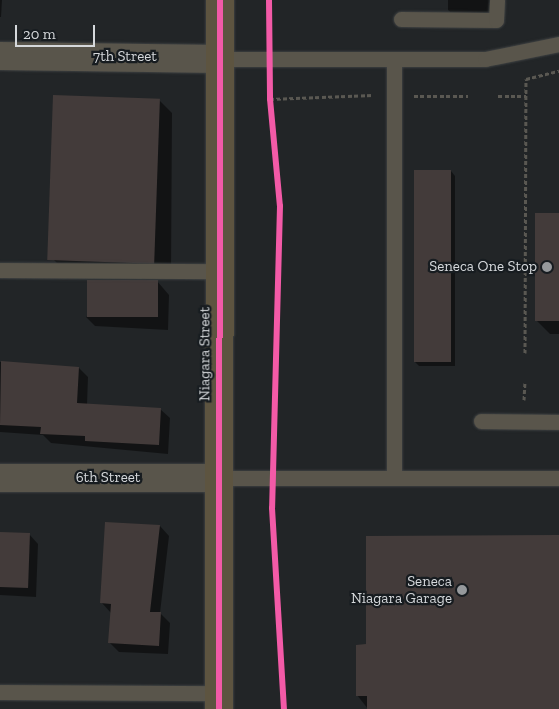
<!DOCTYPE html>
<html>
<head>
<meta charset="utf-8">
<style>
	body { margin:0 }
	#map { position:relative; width:559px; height:709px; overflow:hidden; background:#222527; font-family:"Zilla Slab",serif }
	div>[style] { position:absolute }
	.shadow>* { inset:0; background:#0007 }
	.building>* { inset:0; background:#433b3a; transform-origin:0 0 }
	.path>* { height:3px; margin-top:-1.5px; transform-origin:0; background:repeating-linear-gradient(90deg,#5a5852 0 4px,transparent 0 6.5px) }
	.roads { filter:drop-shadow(0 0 1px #3f4243) drop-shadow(0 0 1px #3f4243) }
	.service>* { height:15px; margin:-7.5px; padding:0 7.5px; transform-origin:7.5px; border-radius:7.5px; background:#59554b }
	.minor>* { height:28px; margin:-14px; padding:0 14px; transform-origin:14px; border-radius:14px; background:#59554b }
	.trunk>* { height:28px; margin:-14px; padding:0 14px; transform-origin:14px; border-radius:14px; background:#5d5440 }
	.cycleway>* { height:6px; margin:-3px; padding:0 3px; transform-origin:3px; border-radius:3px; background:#f35aa7 }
	.dots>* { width:14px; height:14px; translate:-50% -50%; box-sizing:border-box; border:2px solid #171c20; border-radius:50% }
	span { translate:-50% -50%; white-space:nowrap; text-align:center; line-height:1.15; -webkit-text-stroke:4.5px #171c20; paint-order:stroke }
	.street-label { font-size:15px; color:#d5d8db }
	.poi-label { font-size:15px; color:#d5d8db }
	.right { translate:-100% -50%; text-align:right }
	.scale { position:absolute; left:15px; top:25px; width:80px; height:22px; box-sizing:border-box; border:2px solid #d5d8db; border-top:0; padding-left:6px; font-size:15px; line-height:18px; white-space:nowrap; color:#d5d8db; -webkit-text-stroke:4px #171c20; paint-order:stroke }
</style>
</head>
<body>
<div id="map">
	<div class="shadow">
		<i style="clip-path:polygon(0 0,2px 0,1px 17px,0 17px)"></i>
		<i style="clip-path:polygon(448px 0,500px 0,500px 23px,462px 23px,448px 10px)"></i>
		<i style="clip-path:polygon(159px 100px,172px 113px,171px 274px,66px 272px,53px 259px)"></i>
		<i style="clip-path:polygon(451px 171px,455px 176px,455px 366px,419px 366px,415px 362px)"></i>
		<i style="clip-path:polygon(559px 214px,559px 334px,550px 334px,537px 321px)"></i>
		<i style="clip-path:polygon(157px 281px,169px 295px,168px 330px,95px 326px,86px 317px)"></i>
		<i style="clip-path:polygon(0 362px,79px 368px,88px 377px,87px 405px,160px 409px,170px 418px,168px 454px,51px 443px,43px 435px,0 432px)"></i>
		<i style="clip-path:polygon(160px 526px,169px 536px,160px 613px,170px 623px,168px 654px,119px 652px,110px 643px,111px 613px,102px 603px)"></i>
		<i style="clip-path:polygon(0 533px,29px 534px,38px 544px,36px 597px,0 595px)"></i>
		<i style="clip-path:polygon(559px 536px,559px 709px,368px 709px,357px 695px,367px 646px)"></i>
	</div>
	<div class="building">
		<i style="left:53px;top:95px;width:107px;height:165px;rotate:2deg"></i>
		<i style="left:414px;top:170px;width:37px;height:192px"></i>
		<i style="left:535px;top:213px;width:24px;height:108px"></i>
		<i style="left:87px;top:280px;width:71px;height:37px"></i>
		<i style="clip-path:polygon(1px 361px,79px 367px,77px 403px,161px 408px,159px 445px,85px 441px,85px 436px,40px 434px,41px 427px,0 425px)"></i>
		<i style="clip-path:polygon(105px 522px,160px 525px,150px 612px,161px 612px,159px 646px,108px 643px,111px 604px,100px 603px)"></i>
		<i style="left:0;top:532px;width:30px;height:55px;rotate:2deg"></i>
		<i style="clip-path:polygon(559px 535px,559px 709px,367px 709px,367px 696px,356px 696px,356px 645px,366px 644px,366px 536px)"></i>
	</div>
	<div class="path">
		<i style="left:414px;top:96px;width:54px"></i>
		<i style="left:498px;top:96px;width:28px"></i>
		<i style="left:270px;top:99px;width:103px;rotate:-2.2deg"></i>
		<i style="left:525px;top:353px;width:274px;rotate:-89.8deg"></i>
		<i style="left:526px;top:79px;width:34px;rotate:-14deg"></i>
		<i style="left:524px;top:400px;width:17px;rotate:-87deg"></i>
	</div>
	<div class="roads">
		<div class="service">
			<i style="left:401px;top:19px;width:95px;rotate:0.6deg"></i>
			<i style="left:496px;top:20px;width:20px;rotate:-87deg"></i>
			<i style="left:220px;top:59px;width:265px"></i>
			<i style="left:485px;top:59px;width:76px;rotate:-11.5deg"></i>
			<i style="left:0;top:270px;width:218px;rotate:0.3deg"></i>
			<i style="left:481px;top:421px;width:78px;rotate:0.7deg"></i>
			<i style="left:217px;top:478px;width:342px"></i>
			<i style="left:394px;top:478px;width:419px;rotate:-90deg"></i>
			<i style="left:0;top:692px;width:219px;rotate:0.3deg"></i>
		</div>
		<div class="minor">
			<i style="left:0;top:56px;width:220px;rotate:0.8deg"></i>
			<i style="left:0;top:478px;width:217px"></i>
		</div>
		<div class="trunk">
			<i style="left:219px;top:709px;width:709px;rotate:-89.92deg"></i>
		</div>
	</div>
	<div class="cycleway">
		<i style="left:269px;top:0;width:99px;rotate:89.4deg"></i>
		<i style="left:270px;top:99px;width:107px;rotate:84.7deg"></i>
		<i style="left:280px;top:206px;width:302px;rotate:91.5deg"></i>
		<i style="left:272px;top:508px;width:201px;rotate:86.6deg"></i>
		<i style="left:219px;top:709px;width:709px;rotate:-89.92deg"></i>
	</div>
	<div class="dots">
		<i style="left:547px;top:267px;background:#96999c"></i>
		<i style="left:462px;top:590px;background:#96999c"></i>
	</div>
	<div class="street-label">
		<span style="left:125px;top:57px">7th Street</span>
		<span style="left:205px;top:354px;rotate:-90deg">Niagara Street</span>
		<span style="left:108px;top:478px">6th Street</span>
	</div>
	<div class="poi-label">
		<span class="right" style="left:537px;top:267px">Seneca One Stop</span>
		<span class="right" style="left:452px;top:590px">Seneca<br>Niagara Garage</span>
	</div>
	<div class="scale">20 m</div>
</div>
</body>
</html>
